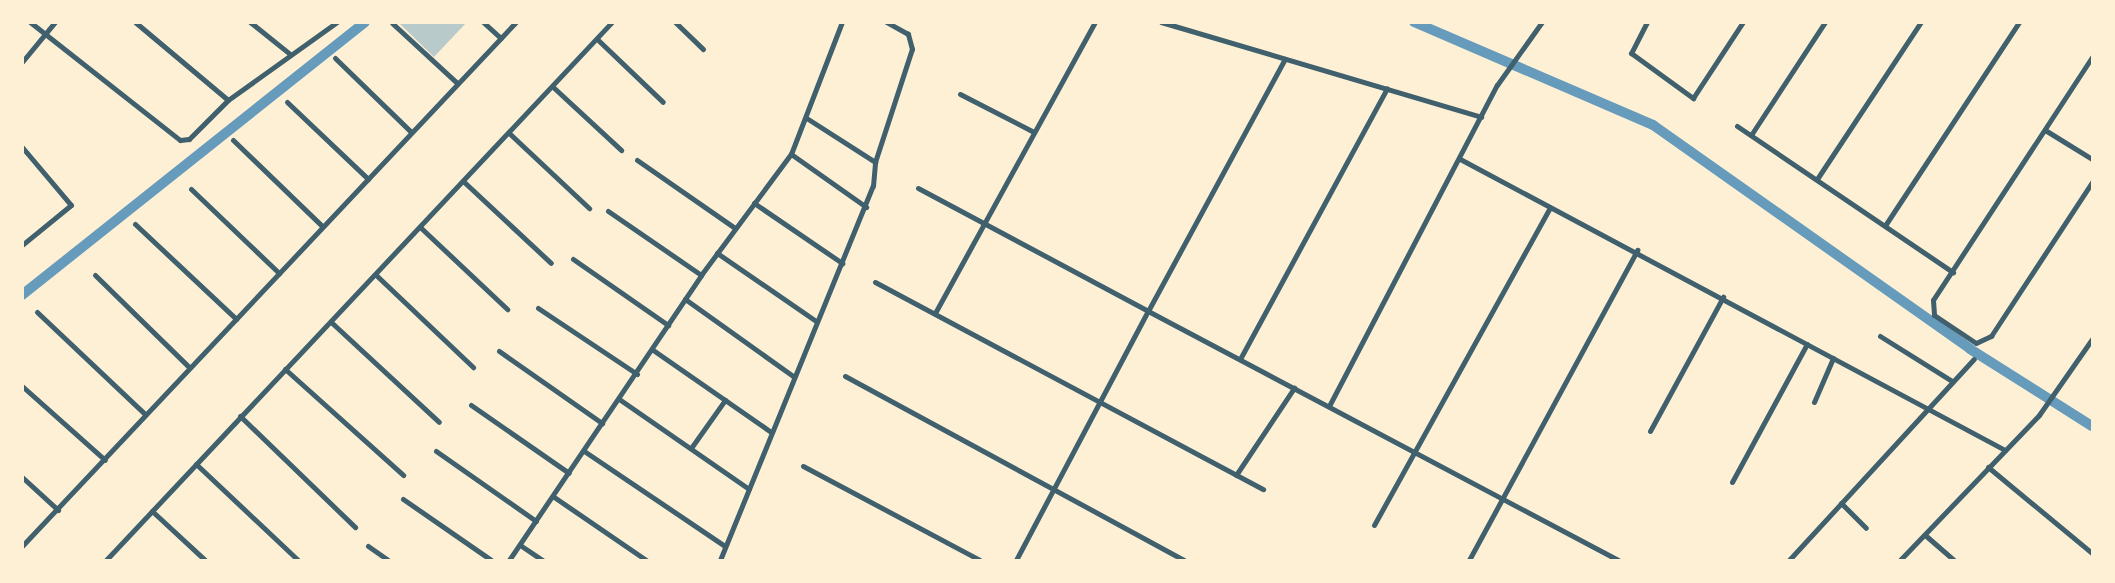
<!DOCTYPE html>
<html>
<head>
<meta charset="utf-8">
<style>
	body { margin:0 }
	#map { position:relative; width:2115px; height:583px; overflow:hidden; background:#fdf0d5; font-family:Signika,sans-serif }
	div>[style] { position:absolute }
	.green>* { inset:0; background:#b9caca }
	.canal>* { height:10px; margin:-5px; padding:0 5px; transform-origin:5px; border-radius:5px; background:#669bbc }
	.minor>* { height:5px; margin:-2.5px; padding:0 2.5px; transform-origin:2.5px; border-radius:2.5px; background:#3f606c }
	span { translate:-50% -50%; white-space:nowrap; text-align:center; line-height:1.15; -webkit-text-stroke:6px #fdf0d5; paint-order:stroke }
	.frame { position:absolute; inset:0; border:24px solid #fdf0d5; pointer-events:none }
</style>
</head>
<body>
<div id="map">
	<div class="green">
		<i style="clip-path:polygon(399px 23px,466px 23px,434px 57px)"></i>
	</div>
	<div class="canal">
		<i style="left:1414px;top:22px;width:260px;rotate:23.3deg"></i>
		<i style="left:1653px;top:125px;width:388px;rotate:35.2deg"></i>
		<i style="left:1970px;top:349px;width:144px;rotate:32.3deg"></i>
		<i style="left:22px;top:295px;width:438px;rotate:-38.5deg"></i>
	</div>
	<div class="minor">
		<i style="left:30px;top:22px;width:191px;rotate:38.2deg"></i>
		<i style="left:180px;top:140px;width:9px;rotate:-6deg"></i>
		<i style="left:189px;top:139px;width:55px;rotate:-45deg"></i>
		<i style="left:228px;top:100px;width:121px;rotate:-140deg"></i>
		<i style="left:250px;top:22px;width:51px;rotate:38.7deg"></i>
		<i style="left:483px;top:22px;width:24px;rotate:42deg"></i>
		<i style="left:675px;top:22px;width:39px;rotate:44deg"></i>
		<i style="left:1161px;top:22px;width:334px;rotate:16.5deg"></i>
		<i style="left:1647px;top:22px;width:35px;rotate:117deg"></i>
		<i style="left:1631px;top:53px;width:77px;rotate:36deg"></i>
		<i style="left:1693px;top:98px;width:91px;rotate:-56.7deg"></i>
		<i style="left:392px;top:23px;width:88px;rotate:42.7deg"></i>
		<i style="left:597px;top:39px;width:91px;rotate:43.7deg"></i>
		<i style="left:2092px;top:57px;width:290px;rotate:123.2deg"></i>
		<i style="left:1933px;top:300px;width:15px;rotate:86deg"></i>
		<i style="left:1934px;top:315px;width:50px;rotate:33.7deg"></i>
		<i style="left:1976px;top:343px;width:17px;rotate:-25deg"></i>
		<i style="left:1991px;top:336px;width:184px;rotate:-56.7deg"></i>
		<i style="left:335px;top:58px;width:106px;rotate:44.2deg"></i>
		<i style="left:22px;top:62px;width:52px;rotate:-50.5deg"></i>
		<i style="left:553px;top:87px;width:93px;rotate:42.8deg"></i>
		<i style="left:960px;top:94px;width:83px;rotate:27.2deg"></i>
		<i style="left:228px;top:100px;width:134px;rotate:-35.6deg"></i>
		<i style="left:287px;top:102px;width:112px;rotate:43.5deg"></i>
		<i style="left:808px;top:119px;width:80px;rotate:32.7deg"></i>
		<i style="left:1737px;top:126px;width:261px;rotate:34.1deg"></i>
		<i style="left:2045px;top:130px;width:55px;rotate:31.7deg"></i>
		<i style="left:509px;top:133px;width:110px;rotate:43.2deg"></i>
		<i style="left:1751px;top:135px;width:135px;rotate:-56.8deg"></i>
		<i style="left:233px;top:140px;width:124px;rotate:44deg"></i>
		<i style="left:22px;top:147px;width:76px;rotate:49.8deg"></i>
		<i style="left:71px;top:205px;width:63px;rotate:140.8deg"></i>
		<i style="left:791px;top:154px;width:92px;rotate:35.2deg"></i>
		<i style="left:1460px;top:159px;width:618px;rotate:28.1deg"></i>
		<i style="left:637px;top:160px;width:119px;rotate:34.8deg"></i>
		<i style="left:1817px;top:179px;width:188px;rotate:-56.5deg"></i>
		<i style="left:463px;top:181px;width:120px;rotate:43deg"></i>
		<i style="left:918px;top:188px;width:261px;rotate:28.1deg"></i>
		<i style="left:1148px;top:311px;width:287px;rotate:-61.5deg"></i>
		<i style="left:191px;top:189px;width:122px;rotate:43.7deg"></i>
		<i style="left:754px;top:203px;width:107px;rotate:34.3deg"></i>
		<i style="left:608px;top:211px;width:113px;rotate:34.5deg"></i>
		<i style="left:135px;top:224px;width:139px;rotate:43.2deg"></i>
		<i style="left:1886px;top:224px;width:242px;rotate:-56.6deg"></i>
		<i style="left:420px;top:227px;width:120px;rotate:43.3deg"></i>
		<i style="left:717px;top:253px;width:120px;rotate:34.5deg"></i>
		<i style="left:573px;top:259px;width:116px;rotate:34.8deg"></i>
		<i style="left:95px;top:275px;width:132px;rotate:44.4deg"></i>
		<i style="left:376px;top:275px;width:134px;rotate:43.5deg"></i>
		<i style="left:875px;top:282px;width:440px;rotate:28.1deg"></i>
		<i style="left:685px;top:299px;width:133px;rotate:35.5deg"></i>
		<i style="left:538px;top:308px;width:119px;rotate:33.7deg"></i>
		<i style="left:37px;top:312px;width:149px;rotate:43.4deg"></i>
		<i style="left:935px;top:313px;width:332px;rotate:-61.2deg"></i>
		<i style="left:331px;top:322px;width:147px;rotate:42.8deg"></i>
		<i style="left:1880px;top:336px;width:85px;rotate:32deg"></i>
		<i style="left:653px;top:350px;width:144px;rotate:34.8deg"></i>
		<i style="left:499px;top:351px;width:126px;rotate:35deg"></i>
		<i style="left:1240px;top:359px;width:308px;rotate:-61.5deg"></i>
		<i style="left:285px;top:369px;width:159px;rotate:41.9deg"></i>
		<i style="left:845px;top:376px;width:386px;rotate:28.5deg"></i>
		<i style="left:22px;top:386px;width:111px;rotate:41.7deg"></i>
		<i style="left:619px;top:399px;width:158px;rotate:34.7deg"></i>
		<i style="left:1814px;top:402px;width:48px;rotate:-66.6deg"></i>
		<i style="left:471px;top:405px;width:119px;rotate:34.8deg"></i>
		<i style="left:1329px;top:406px;width:362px;rotate:-62.4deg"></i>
		<i style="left:1497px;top:85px;width:77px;rotate:-54.5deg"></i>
		<i style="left:240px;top:416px;width:160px;rotate:44deg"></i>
		<i style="left:1650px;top:431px;width:153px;rotate:-61.4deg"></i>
		<i style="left:691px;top:448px;width:59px;rotate:-54.7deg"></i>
		<i style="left:436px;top:451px;width:122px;rotate:35deg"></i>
		<i style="left:584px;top:451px;width:170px;rotate:34deg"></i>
		<i style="left:196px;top:464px;width:140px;rotate:43.3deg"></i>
		<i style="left:803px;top:466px;width:200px;rotate:28deg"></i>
		<i style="left:1988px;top:467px;width:135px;rotate:39.6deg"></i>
		<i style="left:1236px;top:475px;width:105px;rotate:-56.3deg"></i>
		<i style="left:22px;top:477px;width:49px;rotate:42.5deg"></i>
		<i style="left:1732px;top:482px;width:157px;rotate:-61.5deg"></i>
		<i style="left:554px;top:497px;width:112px;rotate:34.4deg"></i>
		<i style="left:403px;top:499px;width:107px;rotate:34.7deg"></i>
		<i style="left:1841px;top:503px;width:35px;rotate:45deg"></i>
		<i style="left:152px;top:511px;width:72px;rotate:42.8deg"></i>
		<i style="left:1374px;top:525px;width:363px;rotate:-61deg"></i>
		<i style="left:1925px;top:535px;width:38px;rotate:41deg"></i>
		<i style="left:520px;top:545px;width:27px;rotate:34deg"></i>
		<i style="left:22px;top:546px;width:720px;rotate:-46.69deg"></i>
		<i style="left:368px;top:546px;width:24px;rotate:35deg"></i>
		<i style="left:106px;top:560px;width:739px;rotate:-46.76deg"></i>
		<i style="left:509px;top:560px;width:344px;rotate:-56deg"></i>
		<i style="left:701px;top:275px;width:151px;rotate:-53.4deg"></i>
		<i style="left:791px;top:154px;width:142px;rotate:-68.9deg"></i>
		<i style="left:720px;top:560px;width:404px;rotate:-67.8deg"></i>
		<i style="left:873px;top:186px;width:24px;rotate:-85deg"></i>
		<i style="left:875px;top:162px;width:119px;rotate:-71.9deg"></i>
		<i style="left:912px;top:49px;width:16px;rotate:-105deg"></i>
		<i style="left:908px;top:34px;width:25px;rotate:-151deg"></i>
		<i style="left:1016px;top:560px;width:282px;rotate:-62.1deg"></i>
		<i style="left:1148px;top:311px;width:532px;rotate:27.91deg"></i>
		<i style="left:1469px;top:560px;width:353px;rotate:-61.5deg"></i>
		<i style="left:1789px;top:560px;width:273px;rotate:-47.4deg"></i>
		<i style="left:1900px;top:560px;width:201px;rotate:-46.2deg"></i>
		<i style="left:2039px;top:415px;width:93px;rotate:-55.1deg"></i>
	</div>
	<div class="frame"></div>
</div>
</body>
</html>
